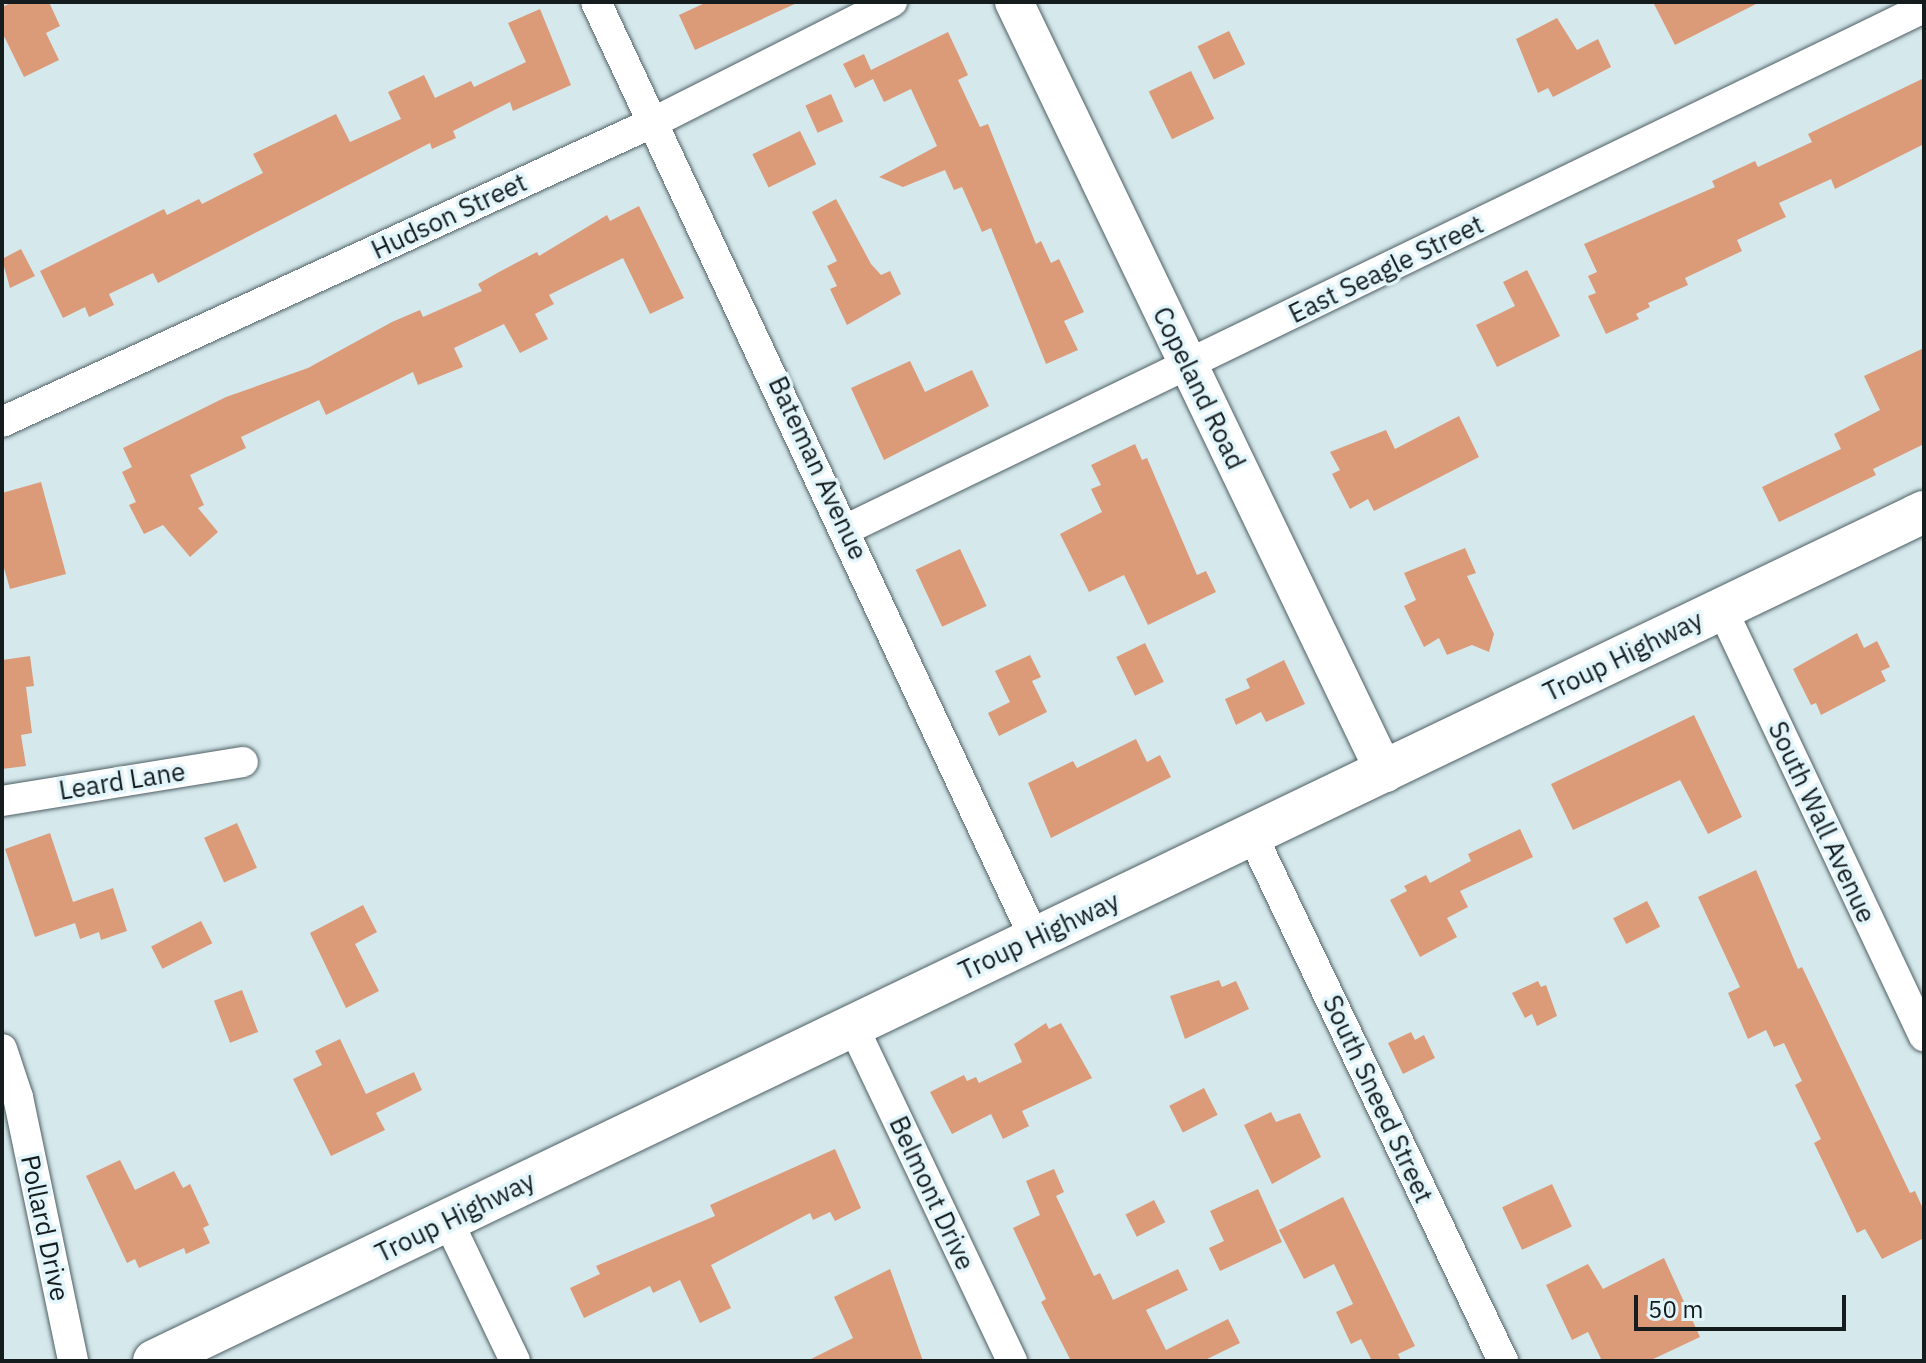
<!DOCTYPE html>
<html>
<head>
<meta charset="utf-8">
<style>
	body { margin:0 }
	#map { position:relative; width:1926px; height:1363px; overflow:hidden; background:#d5e8ec; font-family:"IBM Plex Sans",sans-serif }
	div>[style] { position:absolute }
	.building>* { inset:0; background:#dc9b78; transform-origin:0 0 }
	.roads { filter:drop-shadow(0 0 2px #4f6064) drop-shadow(0 0 2px #4f6064) }
	.minor>* { height:30px; margin:-15px; padding:0 15px; transform-origin:15px; border-radius:15px; background:#fff }
	.tertiary>* { height:38px; margin:-19px; padding:0 19px; transform-origin:19px; border-radius:19px; background:#fff }
	.secondary>* { height:42px; margin:-21px; padding:0 21px; transform-origin:21px; border-radius:21px; background:#fff }
	span { translate:-50% -50%; white-space:nowrap; text-align:center; line-height:1.15; -webkit-text-stroke:7px #e2f5fa; paint-order:stroke }
	.street-label { font-size:26px; color:#151c1e }
	.frame { position:absolute; inset:0; border:4px solid #151c1e; pointer-events:none }
	.scale { position:absolute; left:1634px; top:1295px; width:212px; height:36px; box-sizing:border-box; border:4px solid #151c1e; border-top:0; padding-left:10px; font-size:24px; line-height:28px; white-space:nowrap; color:#151c1e; -webkit-text-stroke:6px #e2f5fa; paint-order:stroke }
</style>
</head>
<body>
<div id="map">
	<div class="building">
		<i style="clip-path:polygon(13px 2px,49px 2px,60px 26px,46px 33px,59px 60px,24px 77px,2px 32px,2px 7px)"></i>
		<i style="clip-path:polygon(707px 2px,799px 2px,695px 50px,679px 15px)"></i>
		<i style="clip-path:polygon(1653px 2px,1760px 2px,1675px 45px)"></i>
		<i style="clip-path:polygon(540px 9px,571px 85px,513px 111px,510px 102px,453px 131px,456px 138px,432px 149px,430px 143px,158px 283px,153px 273px,109px 294px,114px 305px,89px 317px,85px 307px,63px 318px,40px 271px,164px 209px,167px 215px,199px 199px,202px 204px,263px 173px,253px 154px,336px 114px,350px 142px,401px 119px,388px 92px,424px 75px,435px 98px,471px 81px,474px 87px,526px 62px,508px 23px)"></i>
		<i style="clip-path:polygon(1557px 18px,1577px 50px,1598px 39px,1611px 67px,1553px 97px,1548px 88px,1538px 93px,1516px 39px)"></i>
		<i style="left:1229px;top:31px;width:37px;height:35px;rotate:64deg"></i>
		<i style="clip-path:polygon(948px 32px,968px 75px,958px 80px,980px 127px,988px 124px,1036px 244px,1041px 241px,1051px 263px,1059px 259px,1084px 312px,1064px 321px,1078px 350px,1046px 364px,991px 228px,982px 232px,962px 187px,954px 190px,945px 170px,903px 187px,879px 177px,937px 146px,911px 89px,884px 102px,873px 79px,855px 88px,843px 64px,864px 54px,871px 70px)"></i>
		<i style="left:1191px;top:71px;width:53px;height:47px;rotate:64deg"></i>
		<i style="clip-path:polygon(1924px 78px,1924px 144px,1835px 189px,1831px 179px,1779px 203px,1786px 217px,1737px 240px,1742px 251px,1685px 278px,1688px 285px,1648px 303px,1650px 307px,1636px 314px,1639px 319px,1606px 334px,1588px 296px,1596px 293px,1588px 276px,1597px 272px,1584px 244px,1715px 187px,1712px 181px,1755px 161px,1758px 167px,1812px 142px,1808px 134px)"></i>
		<i style="left:831px;top:94px;width:30px;height:28px;rotate:66deg"></i>
		<i style="left:800px;top:131px;width:37px;height:53px;rotate:64deg"></i>
		<i style="clip-path:polygon(836px 199px,871px 264px,881px 275px,890px 271px,901px 294px,847px 325px,830px 289px,837px 286px,827px 266px,837px 261px,812px 212px)"></i>
		<i style="clip-path:polygon(639px 206px,684px 298px,650px 314px,623px 258px,549px 295px,554px 304px,535px 314px,548px 339px,520px 353px,504px 324px,454px 348px,463px 367px,418px 385px,413px 372px,326px 415px,319px 400px,241px 437px,246px 448px,190px 475px,204px 505px,198px 508px,218px 532px,190px 557px,163px 525px,144px 534px,129px 505px,136px 502px,122px 472px,132px 467px,123px 448px,226px 397px,308px 368px,392px 322px,420px 310px,423px 317px,482px 291px,478px 284px,499px 272px,537px 252px,539px 256px,607px 215px,610px 221px)"></i>
		<i style="clip-path:polygon(21px 249px,35px 276px,10px 288px,2px 259px)"></i>
		<i style="clip-path:polygon(1527px 270px,1560px 336px,1497px 367px,1476px 325px,1515px 306px,1503px 282px)"></i>
		<i style="clip-path:polygon(1924px 348px,1924px 444px,1873px 469px,1876px 475px,1779px 522px,1762px 487px,1841px 449px,1834px 434px,1880px 410px,1864px 376px)"></i>
		<i style="clip-path:polygon(910px 361px,925px 392px,972px 370px,989px 406px,884px 460px,851px 388px)"></i>
		<i style="clip-path:polygon(1459px 416px,1479px 457px,1374px 511px,1368px 499px,1350px 509px,1332px 474px,1340px 470px,1330px 452px,1386px 430px,1395px 449px)"></i>
		<i style="clip-path:polygon(1135px 444px,1142px 460px,1147px 458px,1197px 575px,1206px 571px,1216px 592px,1148px 625px,1124px 575px,1089px 592px,1060px 534px,1102px 512px,1091px 489px,1101px 485px,1091px 465px)"></i>
		<i style="clip-path:polygon(41px 482px,66px 574px,10px 589px,2px 561px,2px 493px)"></i>
		<i style="clip-path:polygon(1465px 548px,1476px 573px,1467px 576px,1494px 634px,1489px 652px,1472px 645px,1447px 655px,1439px 638px,1424px 647px,1404px 606px,1416px 600px,1404px 573px)"></i>
		<i style="left:960px;top:549px;width:63px;height:49px;rotate:65deg"></i>
		<i style="clip-path:polygon(1857px 633px,1864px 648px,1877px 641px,1890px 667px,1881px 671px,1886px 681px,1821px 715px,1816px 703px,1811px 705px,1793px 669px)"></i>
		<i style="left:1145px;top:643px;width:43px;height:32px;rotate:64deg"></i>
		<i style="clip-path:polygon(1030px 655px,1041px 677px,1032px 681px,1047px 712px,999px 736px,988px 713px,1010px 702px,995px 671px)"></i>
		<i style="clip-path:polygon(30px 656px,34px 686px,26px 687px,32px 733px,21px 735px,26px 766px,2px 769px,2px 660px)"></i>
		<i style="clip-path:polygon(1284px 660px,1305px 704px,1266px 722px,1261px 712px,1236px 725px,1225px 699px,1250px 688px,1246px 679px)"></i>
		<i style="clip-path:polygon(1694px 715px,1742px 817px,1708px 834px,1680px 780px,1573px 830px,1551px 784px)"></i>
		<i style="clip-path:polygon(1136px 739px,1147px 762px,1160px 755px,1171px 777px,1051px 838px,1028px 783px,1073px 761px,1077px 768px)"></i>
		<i style="left:237px;top:823px;width:49px;height:36px;rotate:66deg"></i>
		<i style="clip-path:polygon(1520px 829px,1533px 857px,1460px 891px,1468px 907px,1447px 918px,1457px 937px,1420px 957px,1390px 900px,1407px 891px,1404px 886px,1426px 875px,1430px 883px,1471px 861px,1468px 854px)"></i>
		<i style="clip-path:polygon(50px 833px,73px 902px,113px 888px,127px 931px,101px 940px,99px 932px,80px 939px,75px 923px,35px 937px,5px 849px)"></i>
		<i style="clip-path:polygon(1756px 870px,1798px 969px,1802px 967px,1910px 1193px,1915px 1191px,1924px 1211px,1924px 1238px,1882px 1259px,1865px 1229px,1857px 1233px,1814px 1143px,1821px 1139px,1795px 1085px,1802px 1081px,1784px 1043px,1774px 1047px,1766px 1030px,1748px 1039px,1728px 993px,1740px 987px,1698px 897px)"></i>
		<i style="left:1647px;top:901px;width:29px;height:38px;rotate:63deg"></i>
		<i style="clip-path:polygon(363px 905px,377px 932px,355px 944px,379px 991px,346px 1008px,310px 933px)"></i>
		<i style="left:201px;top:921px;width:25px;height:56px;rotate:63deg"></i>
		<i style="clip-path:polygon(1219px 980px,1222px 987px,1236px 981px,1249px 1009px,1185px 1039px,1170px 996px)"></i>
		<i style="clip-path:polygon(1538px 981px,1541px 987px,1546px 985px,1557px 1016px,1537px 1026px,1532px 1014px,1525px 1018px,1512px 993px)"></i>
		<i style="left:242px;top:990px;width:45px;height:30px;rotate:69deg"></i>
		<i style="clip-path:polygon(1046px 1023px,1049px 1029px,1061px 1023px,1092px 1078px,1022px 1111px,1029px 1126px,1003px 1139px,991px 1114px,952px 1134px,930px 1092px,964px 1075px,967px 1081px,976px 1077px,979px 1083px,1022px 1062px,1014px 1044px)"></i>
		<i style="clip-path:polygon(1411px 1032px,1415px 1040px,1424px 1035px,1435px 1058px,1403px 1074px,1388px 1043px)"></i>
		<i style="clip-path:polygon(340px 1039px,366px 1094px,414px 1072px,422px 1090px,376px 1113px,385px 1130px,331px 1156px,293px 1079px,322px 1065px,315px 1051px)"></i>
		<i style="left:1204px;top:1088px;width:30px;height:39px;rotate:63deg"></i>
		<i style="clip-path:polygon(1271px 1112px,1276px 1122px,1300px 1113px,1321px 1157px,1272px 1184px,1244px 1125px)"></i>
		<i style="clip-path:polygon(835px 1149px,861px 1208px,835px 1221px,830px 1212px,813px 1220px,810px 1213px,711px 1265px,731px 1308px,700px 1323px,680px 1280px,653px 1293px,650px 1286px,584px 1318px,570px 1288px,600px 1274px,596px 1266px,715px 1216px,710px 1205px)"></i>
		<i style="clip-path:polygon(120px 1160px,135px 1190px,174px 1171px,183px 1188px,190px 1184px,209px 1225px,203px 1228px,210px 1243px,186px 1254px,184px 1248px,139px 1268px,135px 1259px,127px 1263px,86px 1176px)"></i>
		<i style="clip-path:polygon(1054px 1169px,1064px 1192px,1056px 1196px,1094px 1276px,1100px 1273px,1113px 1300px,1178px 1269px,1188px 1290px,1146px 1310px,1166px 1350px,1228px 1319px,1240px 1343px,1203px 1361px,1071px 1361px,1041px 1302px,1046px 1299px,1013px 1228px,1040px 1215px,1026px 1181px)"></i>
		<i style="left:1552px;top:1184px;width:47px;height:55px;rotate:65deg"></i>
		<i style="clip-path:polygon(1258px 1189px,1282px 1242px,1220px 1271px,1209px 1248px,1224px 1241px,1210px 1211px)"></i>
		<i style="clip-path:polygon(1343px 1197px,1415px 1346px,1398px 1354px,1401px 1361px,1372px 1361px,1361px 1339px,1351px 1344px,1336px 1312px,1353px 1304px,1334px 1264px,1304px 1279px,1279px 1230px)"></i>
		<i style="left:1154px;top:1200px;width:25px;height:32px;rotate:63deg"></i>
		<i style="clip-path:polygon(1664px 1258px,1700px 1337px,1649px 1361px,1602px 1361px,1588px 1332px,1572px 1340px,1546px 1285px,1588px 1264px,1603px 1289px)"></i>
		<i style="clip-path:polygon(890px 1269px,923px 1361px,807px 1361px,853px 1338px,834px 1297px)"></i>
	</div>
	<div class="roads">
		<div class="minor">
			<i style="left:596px;top:2px;width:1033px;rotate:64.9deg"></i>
			<i style="left:2px;top:422px;width:718px;rotate:-24.71deg"></i>
			<i style="left:654px;top:122px;width:267px;rotate:-26.8deg"></i>
			<i style="left:847px;top:529px;width:1196px;rotate:-25.82deg"></i>
			<i style="left:1721px;top:607px;width:475px;rotate:64.7deg"></i>
			<i style="left:2px;top:801px;width:244px;rotate:-9.2deg"></i>
			<i style="left:1253px;top:837px;width:581px;rotate:64.49deg"></i>
			<i style="left:853px;top:1026px;width:371px;rotate:64.6deg"></i>
			<i style="left:2px;top:1049px;width:51px;rotate:71.6deg"></i>
			<i style="left:18px;top:1097px;width:270px;rotate:78.2deg"></i>
			<i style="left:448px;top:1221px;width:155px;rotate:64.4deg"></i>
		</div>
		<div class="tertiary">
			<i style="left:1014px;top:2px;width:856px;rotate:64.3deg"></i>
		</div>
		<div class="secondary">
			<i style="left:154px;top:1361px;width:1963px;rotate:-25.63deg"></i>
		</div>
	</div>
	<div class="street-label">
		<span style="left:449px;top:216px;rotate:-25deg">Hudson Street</span>
		<span style="left:1386px;top:269px;rotate:-26deg">East Seagle Street</span>
		<span style="left:1199px;top:388px;rotate:64deg">Copeland Road</span>
		<span style="left:818px;top:468px;rotate:65deg">Bateman Avenue</span>
		<span style="left:1623px;top:656px;rotate:-26deg">Troup Highway</span>
		<span style="left:122px;top:781px;rotate:-9deg">Leard Lane</span>
		<span style="left:1822px;top:822px;rotate:65deg">South Wall Avenue</span>
		<span style="left:1039px;top:936px;rotate:-25deg">Troup Highway</span>
		<span style="left:1378px;top:1099px;rotate:65deg">South Sneed Street</span>
		<span style="left:932px;top:1193px;rotate:65deg">Belmont Drive</span>
		<span style="left:455px;top:1217px;rotate:-26deg">Troup Highway</span>
		<span style="left:45px;top:1228px;rotate:78deg">Pollard Drive</span>
	</div>
	<div class="frame"></div>
	<div class="scale">50 m</div>
</div>
</body>
</html>
